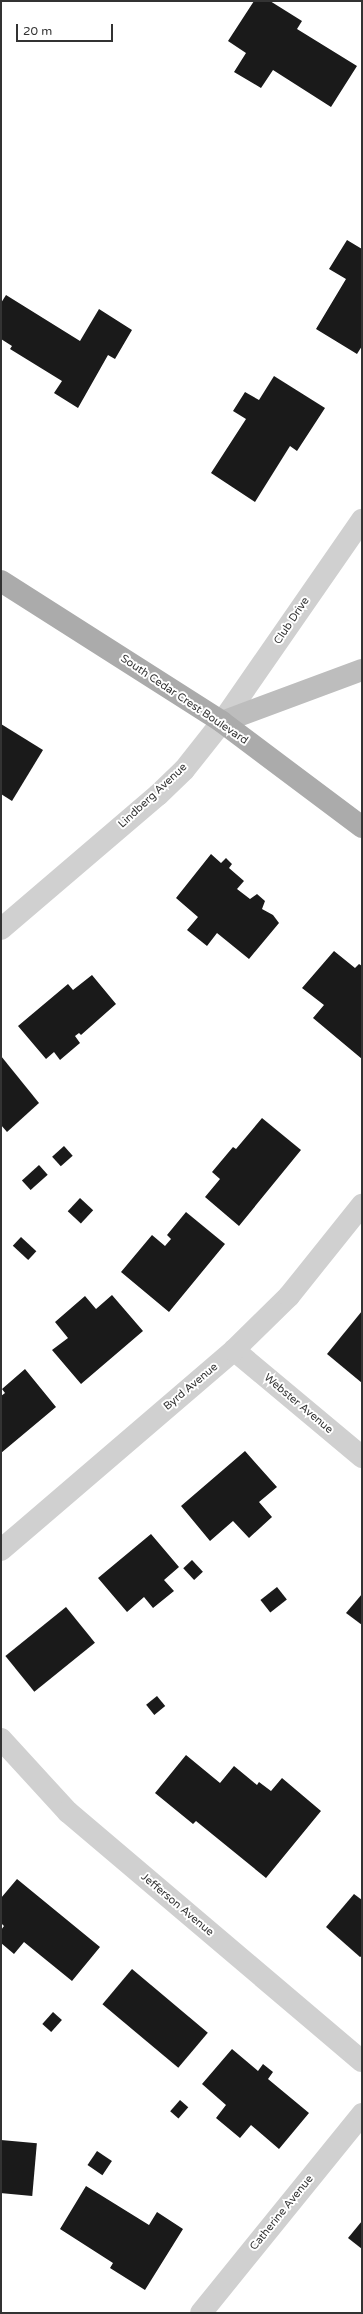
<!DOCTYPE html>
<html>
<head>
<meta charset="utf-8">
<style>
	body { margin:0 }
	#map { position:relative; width:363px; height:2314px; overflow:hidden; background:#fff; font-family:"Varela Round",sans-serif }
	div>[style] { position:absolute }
	.building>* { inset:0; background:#1a1a1a; transform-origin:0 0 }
	.street>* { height:22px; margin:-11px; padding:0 11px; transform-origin:11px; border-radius:11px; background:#d0d0d0 }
	.secondary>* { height:22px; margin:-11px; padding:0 11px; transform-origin:11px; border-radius:11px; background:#bdbdbd }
	.primary>* { height:22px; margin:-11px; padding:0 11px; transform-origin:11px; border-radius:11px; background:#ababab }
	span { translate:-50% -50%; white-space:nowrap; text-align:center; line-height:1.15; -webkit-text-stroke:4px #fff; paint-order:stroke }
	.street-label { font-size:11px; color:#333 }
	.frame { position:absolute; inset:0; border:2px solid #333; pointer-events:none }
	.scale { position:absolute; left:16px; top:24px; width:97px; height:18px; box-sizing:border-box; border:2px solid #333; border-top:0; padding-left:5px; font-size:12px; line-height:14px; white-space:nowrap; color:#333; -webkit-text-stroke:3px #fff; paint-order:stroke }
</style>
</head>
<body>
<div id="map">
	<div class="building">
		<i style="clip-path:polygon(254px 1px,270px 1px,302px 21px,297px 29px,357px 66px,331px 107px,273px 70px,261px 88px,234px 72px,246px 53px,228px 41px)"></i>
		<i style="clip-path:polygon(347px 240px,362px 249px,362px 346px,357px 354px,316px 329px,346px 279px,329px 269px)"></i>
		<i style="clip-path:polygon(6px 295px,80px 341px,99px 309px,132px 330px,115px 359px,108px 355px,78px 408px,54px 393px,62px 381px,10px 349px,12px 346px,1px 339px,1px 303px)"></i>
		<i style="clip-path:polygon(274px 376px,325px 408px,297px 451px,290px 446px,255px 502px,211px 473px,246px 419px,233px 411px,245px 392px,259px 400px)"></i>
		<i style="clip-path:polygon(1px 724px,43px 750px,12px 801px,1px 794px)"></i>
		<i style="clip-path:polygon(211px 854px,221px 863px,226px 858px,232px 864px,229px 868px,244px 881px,237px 889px,250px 899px,257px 894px,265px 901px,262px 909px,273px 915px,279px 923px,249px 959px,217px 933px,207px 946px,187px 930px,198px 917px,176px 898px)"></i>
		<i style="clip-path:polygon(334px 951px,355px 968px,359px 964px,362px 966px,362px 1059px,313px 1018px,324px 1005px,302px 988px)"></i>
		<i style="clip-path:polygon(92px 975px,116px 1004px,81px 1035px,79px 1033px,75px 1036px,80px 1043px,60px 1060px,54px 1052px,46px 1059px,18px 1026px,68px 984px,73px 990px)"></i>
		<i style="clip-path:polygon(1px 1056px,39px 1103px,7px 1132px,1px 1125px)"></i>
		<i style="clip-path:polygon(262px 1118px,301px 1150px,239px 1226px,205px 1197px,220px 1179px,212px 1172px,233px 1147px,236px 1149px)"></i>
		<i style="left:64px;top:1146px;width:13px;height:16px;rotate:48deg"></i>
		<i style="left:39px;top:1165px;width:13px;height:23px;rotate:48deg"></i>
		<i style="left:80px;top:1198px;width:18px;height:18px;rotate:43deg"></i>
		<i style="clip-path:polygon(186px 1212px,225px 1244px,169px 1312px,121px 1272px,152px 1235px,165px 1246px,171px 1239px,167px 1235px)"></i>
		<i style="left:21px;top:1237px;width:21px;height:12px;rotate:43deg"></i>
		<i style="clip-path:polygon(112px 1295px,143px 1331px,81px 1384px,52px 1350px,68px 1338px,55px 1322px,85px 1296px,96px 1309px)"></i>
		<i style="clip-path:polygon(362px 1311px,362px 1383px,327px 1354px)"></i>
		<i style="clip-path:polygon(25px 1369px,56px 1407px,1px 1453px,1px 1396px,5px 1393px,2px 1389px)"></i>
		<i style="clip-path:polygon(245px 1451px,277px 1487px,259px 1502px,272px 1517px,249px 1538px,233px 1521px,210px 1541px,181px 1506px)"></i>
		<i style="clip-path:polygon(151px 1534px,179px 1567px,164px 1580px,174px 1591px,153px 1608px,144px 1597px,127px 1612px,98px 1578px)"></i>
		<i style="left:192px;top:1560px;width:16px;height:12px;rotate:47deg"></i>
		<i style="left:277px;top:1587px;width:16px;height:21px;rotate:52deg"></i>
		<i style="clip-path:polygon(362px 1594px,362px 1625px,346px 1613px)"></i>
		<i style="left:66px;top:1607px;width:46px;height:78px;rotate:51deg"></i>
		<i style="left:157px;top:1696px;width:13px;height:14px;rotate:51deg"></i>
		<i style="clip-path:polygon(186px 1755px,220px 1783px,234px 1766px,257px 1785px,259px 1782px,271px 1791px,282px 1778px,321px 1811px,266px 1878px,196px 1821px,193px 1824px,155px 1793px)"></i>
		<i style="clip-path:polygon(17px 1879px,100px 1947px,72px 1981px,24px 1942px,14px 1954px,1px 1943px,1px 1930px,4px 1926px,1px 1923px,1px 1898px)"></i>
		<i style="clip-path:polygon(354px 1894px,362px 1900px,362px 1956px,360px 1957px,326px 1927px)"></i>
		<i style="left:132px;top:1969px;width:99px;height:46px;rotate:40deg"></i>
		<i style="left:53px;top:2012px;width:12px;height:16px;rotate:42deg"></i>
		<i style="clip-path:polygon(232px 2049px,258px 2071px,263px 2064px,273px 2072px,268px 2079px,309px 2113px,279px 2149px,251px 2125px,240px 2138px,216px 2118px,226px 2105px,202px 2084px)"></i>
		<i style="left:180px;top:2100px;width:11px;height:15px;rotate:41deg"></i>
		<i style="left:1px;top:2140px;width:36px;height:53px;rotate:5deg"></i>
		<i style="left:97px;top:2151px;width:18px;height:17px;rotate:34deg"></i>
		<i style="clip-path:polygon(86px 2186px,149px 2225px,157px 2212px,183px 2229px,145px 2290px,110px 2268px,113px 2263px,60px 2229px)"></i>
		<i style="clip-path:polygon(362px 2221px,362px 2249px,348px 2238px)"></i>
	</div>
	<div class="street">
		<i style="left:1px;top:929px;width:206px;rotate:-40.5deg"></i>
		<i style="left:158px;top:795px;width:36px;rotate:-44deg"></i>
		<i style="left:184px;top:770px;width:61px;rotate:-51.6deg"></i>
		<i style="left:222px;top:722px;width:246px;rotate:-55.3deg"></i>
		<i style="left:234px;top:1350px;width:167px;rotate:39.9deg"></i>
		<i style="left:1px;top:1550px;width:307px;rotate:-40.6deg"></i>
		<i style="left:234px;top:1350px;width:77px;rotate:-44.5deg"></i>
		<i style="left:289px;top:1296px;width:117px;rotate:-51.3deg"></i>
		<i style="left:1px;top:1739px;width:99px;rotate:47.5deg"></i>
		<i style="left:68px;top:1812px;width:385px;rotate:40.3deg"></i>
		<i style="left:201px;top:2313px;width:256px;rotate:-51deg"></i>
	</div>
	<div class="secondary">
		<i style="left:222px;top:722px;width:149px;rotate:-20.4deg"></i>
	</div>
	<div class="primary">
		<i style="left:1px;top:581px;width:262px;rotate:32.5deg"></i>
		<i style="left:222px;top:722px;width:175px;rotate:36.9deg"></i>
	</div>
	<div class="street-label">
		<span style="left:292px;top:621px;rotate:-56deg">Club Drive</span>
		<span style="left:184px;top:700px;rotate:34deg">South Cedar Crest Boulevard</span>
		<span style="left:153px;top:796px;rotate:-43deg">Lindberg Avenue</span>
		<span style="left:191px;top:1387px;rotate:-40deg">Byrd Avenue</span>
		<span style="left:298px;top:1404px;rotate:40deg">Webster Avenue</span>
		<span style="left:177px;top:1905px;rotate:40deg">Jefferson Avenue</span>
		<span style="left:282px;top:2213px;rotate:-51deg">Catherine Avenue</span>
	</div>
	<div class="frame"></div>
	<div class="scale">20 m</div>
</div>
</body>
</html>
